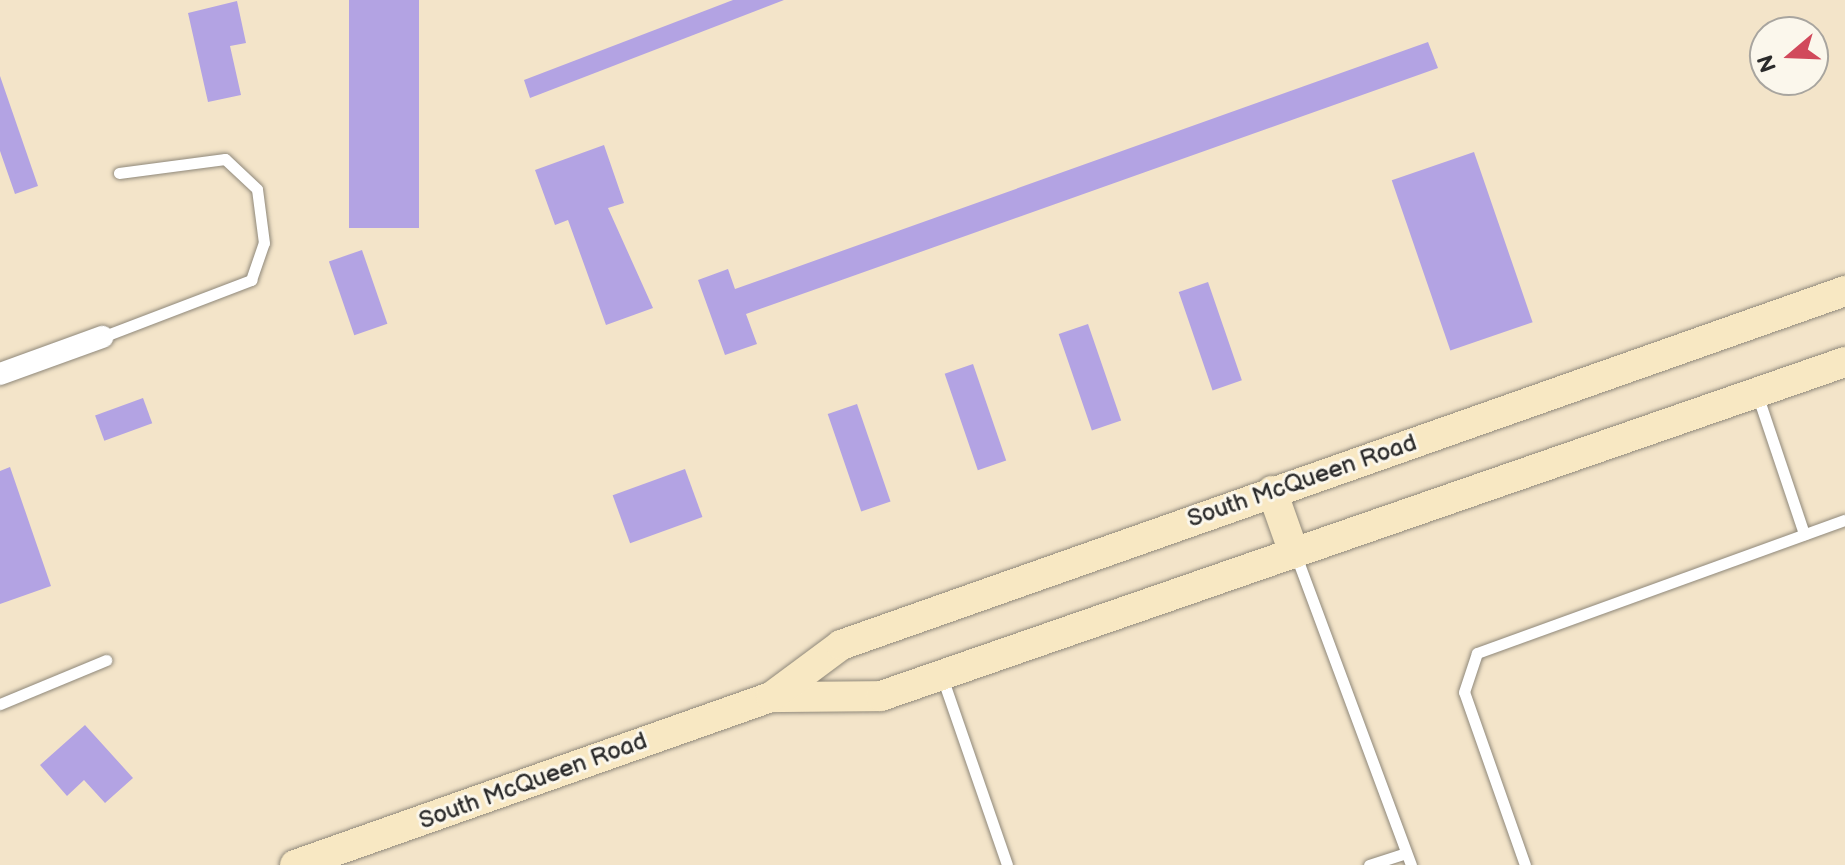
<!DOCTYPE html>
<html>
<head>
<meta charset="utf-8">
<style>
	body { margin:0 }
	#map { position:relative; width:1845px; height:865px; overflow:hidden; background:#f3e4c9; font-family:"Balsamiq Sans",sans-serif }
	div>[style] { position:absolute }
	.building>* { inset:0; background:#b3a3e3; transform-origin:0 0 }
	.roads { filter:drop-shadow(0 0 2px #8f887a) drop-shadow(0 0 2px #8f887a) }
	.lane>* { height:11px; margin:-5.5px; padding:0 5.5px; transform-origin:5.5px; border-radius:5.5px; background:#fff }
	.street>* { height:22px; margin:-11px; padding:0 11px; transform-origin:11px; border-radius:11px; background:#fff }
	.secondary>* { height:30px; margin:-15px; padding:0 15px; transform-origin:15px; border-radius:15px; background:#f8e8c3 }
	span { translate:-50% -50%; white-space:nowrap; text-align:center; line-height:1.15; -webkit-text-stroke:6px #fbf7ec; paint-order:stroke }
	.street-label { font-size:24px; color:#2b2b2b }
	.north { position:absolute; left:1749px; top:16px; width:80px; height:80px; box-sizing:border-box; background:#fbf7ec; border:2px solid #a8a59f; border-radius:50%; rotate:251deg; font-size:22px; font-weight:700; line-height:32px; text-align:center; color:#2b2b2b }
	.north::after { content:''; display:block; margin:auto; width:28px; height:36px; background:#d1495b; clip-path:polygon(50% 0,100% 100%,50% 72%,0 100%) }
</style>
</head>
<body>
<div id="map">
	<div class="building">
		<i style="left:349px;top:0;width:70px;height:228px"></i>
		<i style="clip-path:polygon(733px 0,784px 0,530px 98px,524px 80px)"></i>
		<i style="clip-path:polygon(237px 1px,246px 43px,230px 46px,241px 95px,208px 102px,188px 13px)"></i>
		<i style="clip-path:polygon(1428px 42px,1438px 68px,746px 314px,757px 344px,725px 355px,698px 280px,728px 269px,735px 289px)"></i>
		<i style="clip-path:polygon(0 76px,38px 186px,15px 194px,0 151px)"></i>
		<i style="clip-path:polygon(604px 145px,624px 203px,608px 208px,653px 308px,606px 325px,568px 220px,555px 225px,535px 170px)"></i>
		<i style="left:1474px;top:152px;width:180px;height:87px;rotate:71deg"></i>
		<i style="left:362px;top:250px;width:78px;height:35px;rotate:71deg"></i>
		<i style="left:1208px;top:282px;width:104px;height:31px;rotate:71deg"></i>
		<i style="left:1088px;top:324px;width:102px;height:31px;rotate:71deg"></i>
		<i style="left:973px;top:364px;width:102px;height:30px;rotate:71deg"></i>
		<i style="left:143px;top:398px;width:27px;height:51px;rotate:70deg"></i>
		<i style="left:857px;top:404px;width:103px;height:31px;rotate:71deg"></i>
		<i style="clip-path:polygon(10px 467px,51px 586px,0 604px,0 471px)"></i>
		<i style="left:685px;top:469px;width:51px;height:77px;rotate:70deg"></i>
		<i style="clip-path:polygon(85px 725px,133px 778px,105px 803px,84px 780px,67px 796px,40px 765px)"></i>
	</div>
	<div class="roads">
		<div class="lane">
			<i style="left:102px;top:337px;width:160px;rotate:-20.9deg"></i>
			<i style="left:251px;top:280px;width:39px;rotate:-71deg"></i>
			<i style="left:264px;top:243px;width:54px;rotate:-97.4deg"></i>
			<i style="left:257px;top:189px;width:44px;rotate:-136.8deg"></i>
			<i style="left:225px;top:159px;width:107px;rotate:172.5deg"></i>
			<i style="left:1757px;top:394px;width:148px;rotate:71.4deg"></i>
			<i style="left:1295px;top:553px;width:333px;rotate:69.6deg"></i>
			<i style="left:942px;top:677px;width:199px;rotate:70.9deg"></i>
			<i style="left:0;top:704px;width:115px;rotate:-22.5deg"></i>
			<i style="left:1369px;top:865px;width:39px;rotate:-18deg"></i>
			<i style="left:1525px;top:865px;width:183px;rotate:-109.4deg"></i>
			<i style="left:1464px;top:692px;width:41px;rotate:-71.6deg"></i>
			<i style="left:1477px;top:653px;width:391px;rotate:-19.9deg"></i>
		</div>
		<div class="street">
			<i style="left:0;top:374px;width:109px;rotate:-19.9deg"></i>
		</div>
		<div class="secondary">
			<i style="left:1272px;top:491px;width:66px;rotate:70.5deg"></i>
			<i style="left:771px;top:697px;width:110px;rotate:-0.5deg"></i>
			<i style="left:881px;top:696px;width:1020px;rotate:-19.11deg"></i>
			<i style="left:295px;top:865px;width:505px;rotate:-19.44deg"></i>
			<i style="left:771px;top:697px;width:87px;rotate:-36.6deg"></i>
			<i style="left:841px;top:645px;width:1065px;rotate:-19.42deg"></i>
		</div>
	</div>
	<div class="street-label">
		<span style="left:1302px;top:481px;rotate:-19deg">South McQueen Road</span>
		<span style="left:533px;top:781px;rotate:-20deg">South McQueen Road</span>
	</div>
	<div class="north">N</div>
</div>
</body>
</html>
